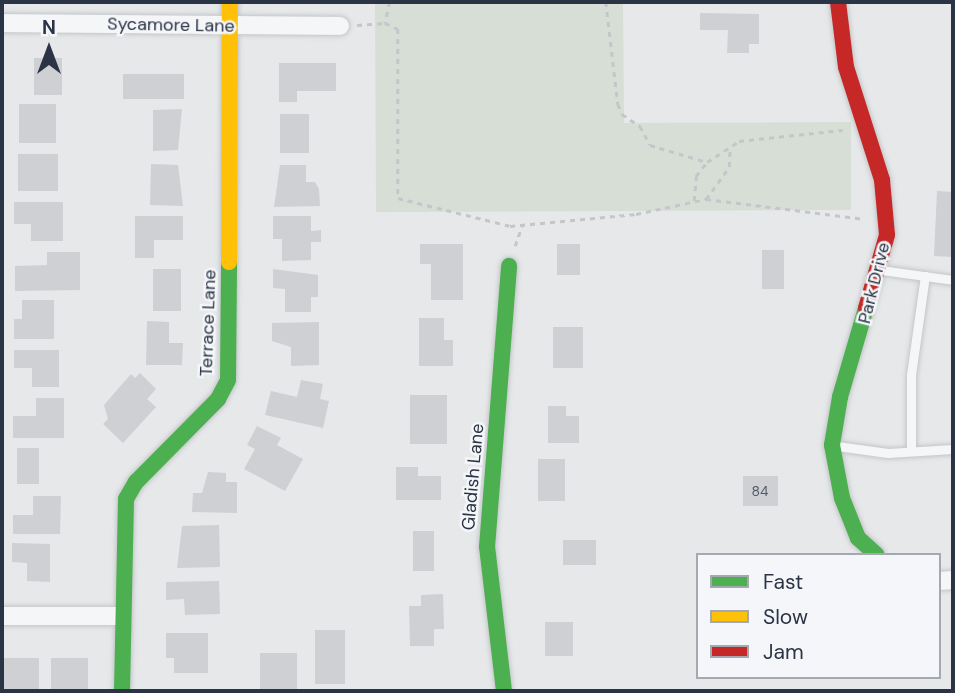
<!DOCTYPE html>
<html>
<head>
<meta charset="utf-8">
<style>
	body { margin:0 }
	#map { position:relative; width:955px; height:693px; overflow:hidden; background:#e6e8ea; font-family:"DM Sans",sans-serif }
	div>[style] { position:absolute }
	.green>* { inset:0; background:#d6ded6 }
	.building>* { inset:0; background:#ced0d3; transform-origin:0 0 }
	.path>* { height:2.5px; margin-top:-1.25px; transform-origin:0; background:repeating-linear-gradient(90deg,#c5c6ca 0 5px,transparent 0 10px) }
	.roads { filter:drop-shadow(0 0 2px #c4c6c8) drop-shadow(0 0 2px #c4c6c8) }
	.lane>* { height:9px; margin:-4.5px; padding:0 4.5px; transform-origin:4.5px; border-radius:4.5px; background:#f5f6f7 }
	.street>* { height:18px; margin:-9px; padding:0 9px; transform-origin:9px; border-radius:9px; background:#f5f6f7 }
	.fast>* { height:16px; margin:-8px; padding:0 8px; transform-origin:8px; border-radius:8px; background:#4caf50 }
	.slow>* { height:16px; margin:-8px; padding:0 8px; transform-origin:8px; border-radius:8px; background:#ffc107 }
	.jam>* { height:16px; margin:-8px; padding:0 8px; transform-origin:8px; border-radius:8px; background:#c62828 }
	span { translate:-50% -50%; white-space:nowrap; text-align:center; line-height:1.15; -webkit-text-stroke:5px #f4f6f9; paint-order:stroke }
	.number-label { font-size:14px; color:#545c69 }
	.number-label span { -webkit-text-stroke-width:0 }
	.street-label { font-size:18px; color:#2b3445 }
	.frame { position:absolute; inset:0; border:4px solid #2b3445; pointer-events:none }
	.legend { position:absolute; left:696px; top:553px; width:245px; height:126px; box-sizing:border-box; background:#f4f6f9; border:2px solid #a4a8b1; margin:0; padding:9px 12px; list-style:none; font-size:21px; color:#2b3445 }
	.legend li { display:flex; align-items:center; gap:14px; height:35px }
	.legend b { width:35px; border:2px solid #a4a8b1 }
	.north { position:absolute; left:14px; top:14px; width:70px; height:70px; -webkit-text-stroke:5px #f4f6f9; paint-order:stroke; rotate:0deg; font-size:19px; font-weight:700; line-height:28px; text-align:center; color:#2b3445 }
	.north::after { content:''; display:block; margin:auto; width:24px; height:32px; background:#2b3445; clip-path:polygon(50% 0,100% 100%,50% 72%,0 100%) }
</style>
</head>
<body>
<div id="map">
	<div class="green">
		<i style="clip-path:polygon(375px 2px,623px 2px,624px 123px,851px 122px,851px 210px,376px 212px)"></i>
	</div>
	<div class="building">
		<i style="clip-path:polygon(700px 13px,759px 14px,759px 44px,749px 44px,749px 53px,727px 53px,728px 30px,700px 30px)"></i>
		<i style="left:34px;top:58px;width:28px;height:37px"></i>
		<i style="clip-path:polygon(279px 63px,336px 63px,336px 91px,297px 91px,297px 102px,279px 102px)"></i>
		<i style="left:123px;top:74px;width:61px;height:25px"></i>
		<i style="left:19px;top:104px;width:37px;height:39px"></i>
		<i style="clip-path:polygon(182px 109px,178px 150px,153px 151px,153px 110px)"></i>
		<i style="left:280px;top:114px;width:29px;height:39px"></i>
		<i style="left:18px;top:154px;width:40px;height:37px"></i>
		<i style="clip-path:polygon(151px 164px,178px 165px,183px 206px,150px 205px)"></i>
		<i style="clip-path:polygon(280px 165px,306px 165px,306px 182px,315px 182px,319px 189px,320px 206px,274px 207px)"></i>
		<i style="clip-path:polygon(937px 191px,953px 192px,953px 257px,934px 256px)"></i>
		<i style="clip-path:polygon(14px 202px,63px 202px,63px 241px,31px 241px,31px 224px,14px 224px)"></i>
		<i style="clip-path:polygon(135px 216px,183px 216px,183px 240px,154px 240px,154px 258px,135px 258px)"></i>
		<i style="clip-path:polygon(273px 216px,311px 216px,311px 231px,321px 230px,321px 242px,311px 242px,311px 260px,282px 261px,282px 239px,273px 239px)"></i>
		<i style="clip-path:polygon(420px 244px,463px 244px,463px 300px,431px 300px,431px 264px,420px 264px)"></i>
		<i style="left:557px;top:244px;width:23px;height:31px"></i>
		<i style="left:762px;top:250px;width:22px;height:39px"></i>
		<i style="clip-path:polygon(47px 252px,80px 252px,80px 290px,15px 291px,15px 266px,47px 265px)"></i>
		<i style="left:153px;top:269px;width:28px;height:42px"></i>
		<i style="clip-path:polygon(273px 269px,318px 275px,318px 297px,311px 297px,311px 312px,285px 312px,285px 289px,273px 288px)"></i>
		<i style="clip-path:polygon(22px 300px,54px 300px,54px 339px,14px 339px,14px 319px,22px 319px)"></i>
		<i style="clip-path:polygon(419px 318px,444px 318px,444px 340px,453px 340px,453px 366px,419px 366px)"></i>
		<i style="clip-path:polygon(147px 321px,169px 322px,169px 343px,183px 343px,182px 365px,146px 365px)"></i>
		<i style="clip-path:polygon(319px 322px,319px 365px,291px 366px,291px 347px,272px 341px,272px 323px)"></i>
		<i style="left:553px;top:327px;width:30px;height:41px"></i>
		<i style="clip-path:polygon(14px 350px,59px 350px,59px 387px,32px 387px,32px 368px,14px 368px)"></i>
		<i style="clip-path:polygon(140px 373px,156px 389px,147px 399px,156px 407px,123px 443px,103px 424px,108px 419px,104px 405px,131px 374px,135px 378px)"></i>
		<i style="clip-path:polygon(301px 380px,323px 384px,320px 399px,329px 401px,323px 428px,265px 415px,271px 391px,297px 397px)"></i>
		<i style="left:410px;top:395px;width:37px;height:49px"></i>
		<i style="clip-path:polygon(36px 398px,64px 398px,64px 438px,13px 438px,13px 416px,36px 416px)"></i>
		<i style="clip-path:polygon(548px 406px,566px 406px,566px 416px,579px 416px,579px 443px,548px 443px)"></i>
		<i style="clip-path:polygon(257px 426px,281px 438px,277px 445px,303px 459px,285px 491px,244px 469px,255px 449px,247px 445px)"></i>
		<i style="left:17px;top:448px;width:22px;height:36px"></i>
		<i style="left:538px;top:459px;width:27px;height:42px"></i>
		<i style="clip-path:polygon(396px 467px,418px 467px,418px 476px,441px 476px,441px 500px,396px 500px)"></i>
		<i style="clip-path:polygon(208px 472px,226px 473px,226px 482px,237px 482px,237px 513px,192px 512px,193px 493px,202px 493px)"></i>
		<i style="left:743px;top:476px;width:35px;height:30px"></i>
		<i style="clip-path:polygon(33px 496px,61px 496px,60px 534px,13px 534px,13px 515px,33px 515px)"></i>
		<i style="clip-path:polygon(219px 525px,220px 567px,177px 568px,182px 526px)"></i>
		<i style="left:413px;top:531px;width:21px;height:40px"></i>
		<i style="left:563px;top:540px;width:33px;height:25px"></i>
		<i style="clip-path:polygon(12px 543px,50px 544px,50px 582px,27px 581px,27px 563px,12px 562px)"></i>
		<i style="clip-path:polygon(219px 581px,220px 614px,185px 615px,184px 599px,166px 600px,166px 582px)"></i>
		<i style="clip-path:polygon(443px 594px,444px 629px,434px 629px,434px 646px,410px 646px,409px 606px,421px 606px,421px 595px)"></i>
		<i style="left:545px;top:622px;width:28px;height:34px"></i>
		<i style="left:315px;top:630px;width:30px;height:54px"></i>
		<i style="clip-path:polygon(166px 633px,208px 633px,208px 673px,174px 673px,174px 658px,166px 658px)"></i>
		<i style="left:260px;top:653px;width:37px;height:38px"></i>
		<i style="left:2px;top:658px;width:37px;height:33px"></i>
		<i style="left:51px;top:658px;width:37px;height:33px"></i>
	</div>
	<div class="path">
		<i style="left:390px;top:2px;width:22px;rotate:103deg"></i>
		<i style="left:385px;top:23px;width:14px;rotate:25deg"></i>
		<i style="left:398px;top:29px;width:169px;rotate:90deg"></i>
		<i style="left:398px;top:198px;width:115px;rotate:14deg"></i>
		<i style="left:510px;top:226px;width:127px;rotate:-5.4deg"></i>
		<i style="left:636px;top:214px;width:72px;rotate:-12.1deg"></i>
		<i style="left:706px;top:199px;width:160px;rotate:7.2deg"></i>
		<i style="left:606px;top:2px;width:103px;rotate:83.3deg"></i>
		<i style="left:618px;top:104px;width:11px;rotate:68deg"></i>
		<i style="left:622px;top:114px;width:22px;rotate:34deg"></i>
		<i style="left:640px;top:126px;width:21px;rotate:62deg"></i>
		<i style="left:650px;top:145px;width:59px;rotate:16.6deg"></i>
		<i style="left:707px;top:162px;width:38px;rotate:-33deg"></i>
		<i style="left:739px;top:141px;width:104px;rotate:-6.1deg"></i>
		<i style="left:357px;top:25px;width:28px;rotate:-4deg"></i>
		<i style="left:706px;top:199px;width:39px;rotate:-54deg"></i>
		<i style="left:729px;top:167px;width:20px;rotate:-87deg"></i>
		<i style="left:694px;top:201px;width:25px;rotate:-85deg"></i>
		<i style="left:696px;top:176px;width:18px;rotate:-52deg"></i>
		<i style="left:515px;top:246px;width:21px;rotate:-71deg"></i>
	</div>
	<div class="roads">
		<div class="lane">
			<i style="left:881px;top:270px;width:73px;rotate:7.9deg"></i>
			<i style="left:837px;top:446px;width:51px;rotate:7.8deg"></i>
			<i style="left:888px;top:453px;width:65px;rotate:-3.5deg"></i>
			<i style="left:911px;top:451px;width:76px;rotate:-90deg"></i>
			<i style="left:911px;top:375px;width:100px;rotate:-82deg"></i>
		</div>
		<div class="street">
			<i style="left:2px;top:23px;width:338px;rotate:0.5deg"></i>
			<i style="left:939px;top:581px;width:14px;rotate:-4deg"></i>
			<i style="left:2px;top:616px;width:120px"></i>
		</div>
		<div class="fast">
			<i style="left:866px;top:308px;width:93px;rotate:106.3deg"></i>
			<i style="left:840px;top:397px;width:49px;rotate:99.5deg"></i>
			<i style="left:832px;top:445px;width:54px;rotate:79.3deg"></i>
			<i style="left:842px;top:498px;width:43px;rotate:68.2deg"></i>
			<i style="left:858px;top:538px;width:25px;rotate:42deg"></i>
			<i style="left:122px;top:691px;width:192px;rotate:-88.8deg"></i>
			<i style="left:126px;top:499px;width:20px;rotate:-60deg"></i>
			<i style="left:136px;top:482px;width:117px;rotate:-45.3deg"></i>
			<i style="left:218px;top:399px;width:21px;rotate:-62deg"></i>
			<i style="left:228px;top:380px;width:118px;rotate:-89.5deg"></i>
			<i style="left:504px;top:691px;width:145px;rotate:-96.7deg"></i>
			<i style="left:487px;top:547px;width:282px;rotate:-85.5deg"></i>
		</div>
		<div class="slow">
			<i style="left:229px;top:262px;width:260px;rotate:-89.8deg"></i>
		</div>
		<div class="jam">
			<i style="left:838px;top:2px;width:65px;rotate:83deg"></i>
			<i style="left:846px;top:67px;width:119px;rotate:72.3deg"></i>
			<i style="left:882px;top:180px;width:55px;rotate:84.8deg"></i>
			<i style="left:887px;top:235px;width:76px;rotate:106deg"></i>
		</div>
	</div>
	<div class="number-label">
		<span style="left:760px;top:491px">84</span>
	</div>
	<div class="street-label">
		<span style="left:171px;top:25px;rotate:1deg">Sycamore Lane</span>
		<span style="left:874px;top:283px;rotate:-76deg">Park Drive</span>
		<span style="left:208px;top:323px;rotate:-88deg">Terrace Lane</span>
		<span style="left:473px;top:477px;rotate:-85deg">Gladish Lane</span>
	</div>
	<div class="frame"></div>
	<ul class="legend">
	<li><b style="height:9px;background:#4caf50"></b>Fast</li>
	<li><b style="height:9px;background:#ffc107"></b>Slow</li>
	<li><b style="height:9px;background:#c62828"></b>Jam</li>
	</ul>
	<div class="north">N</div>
</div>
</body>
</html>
